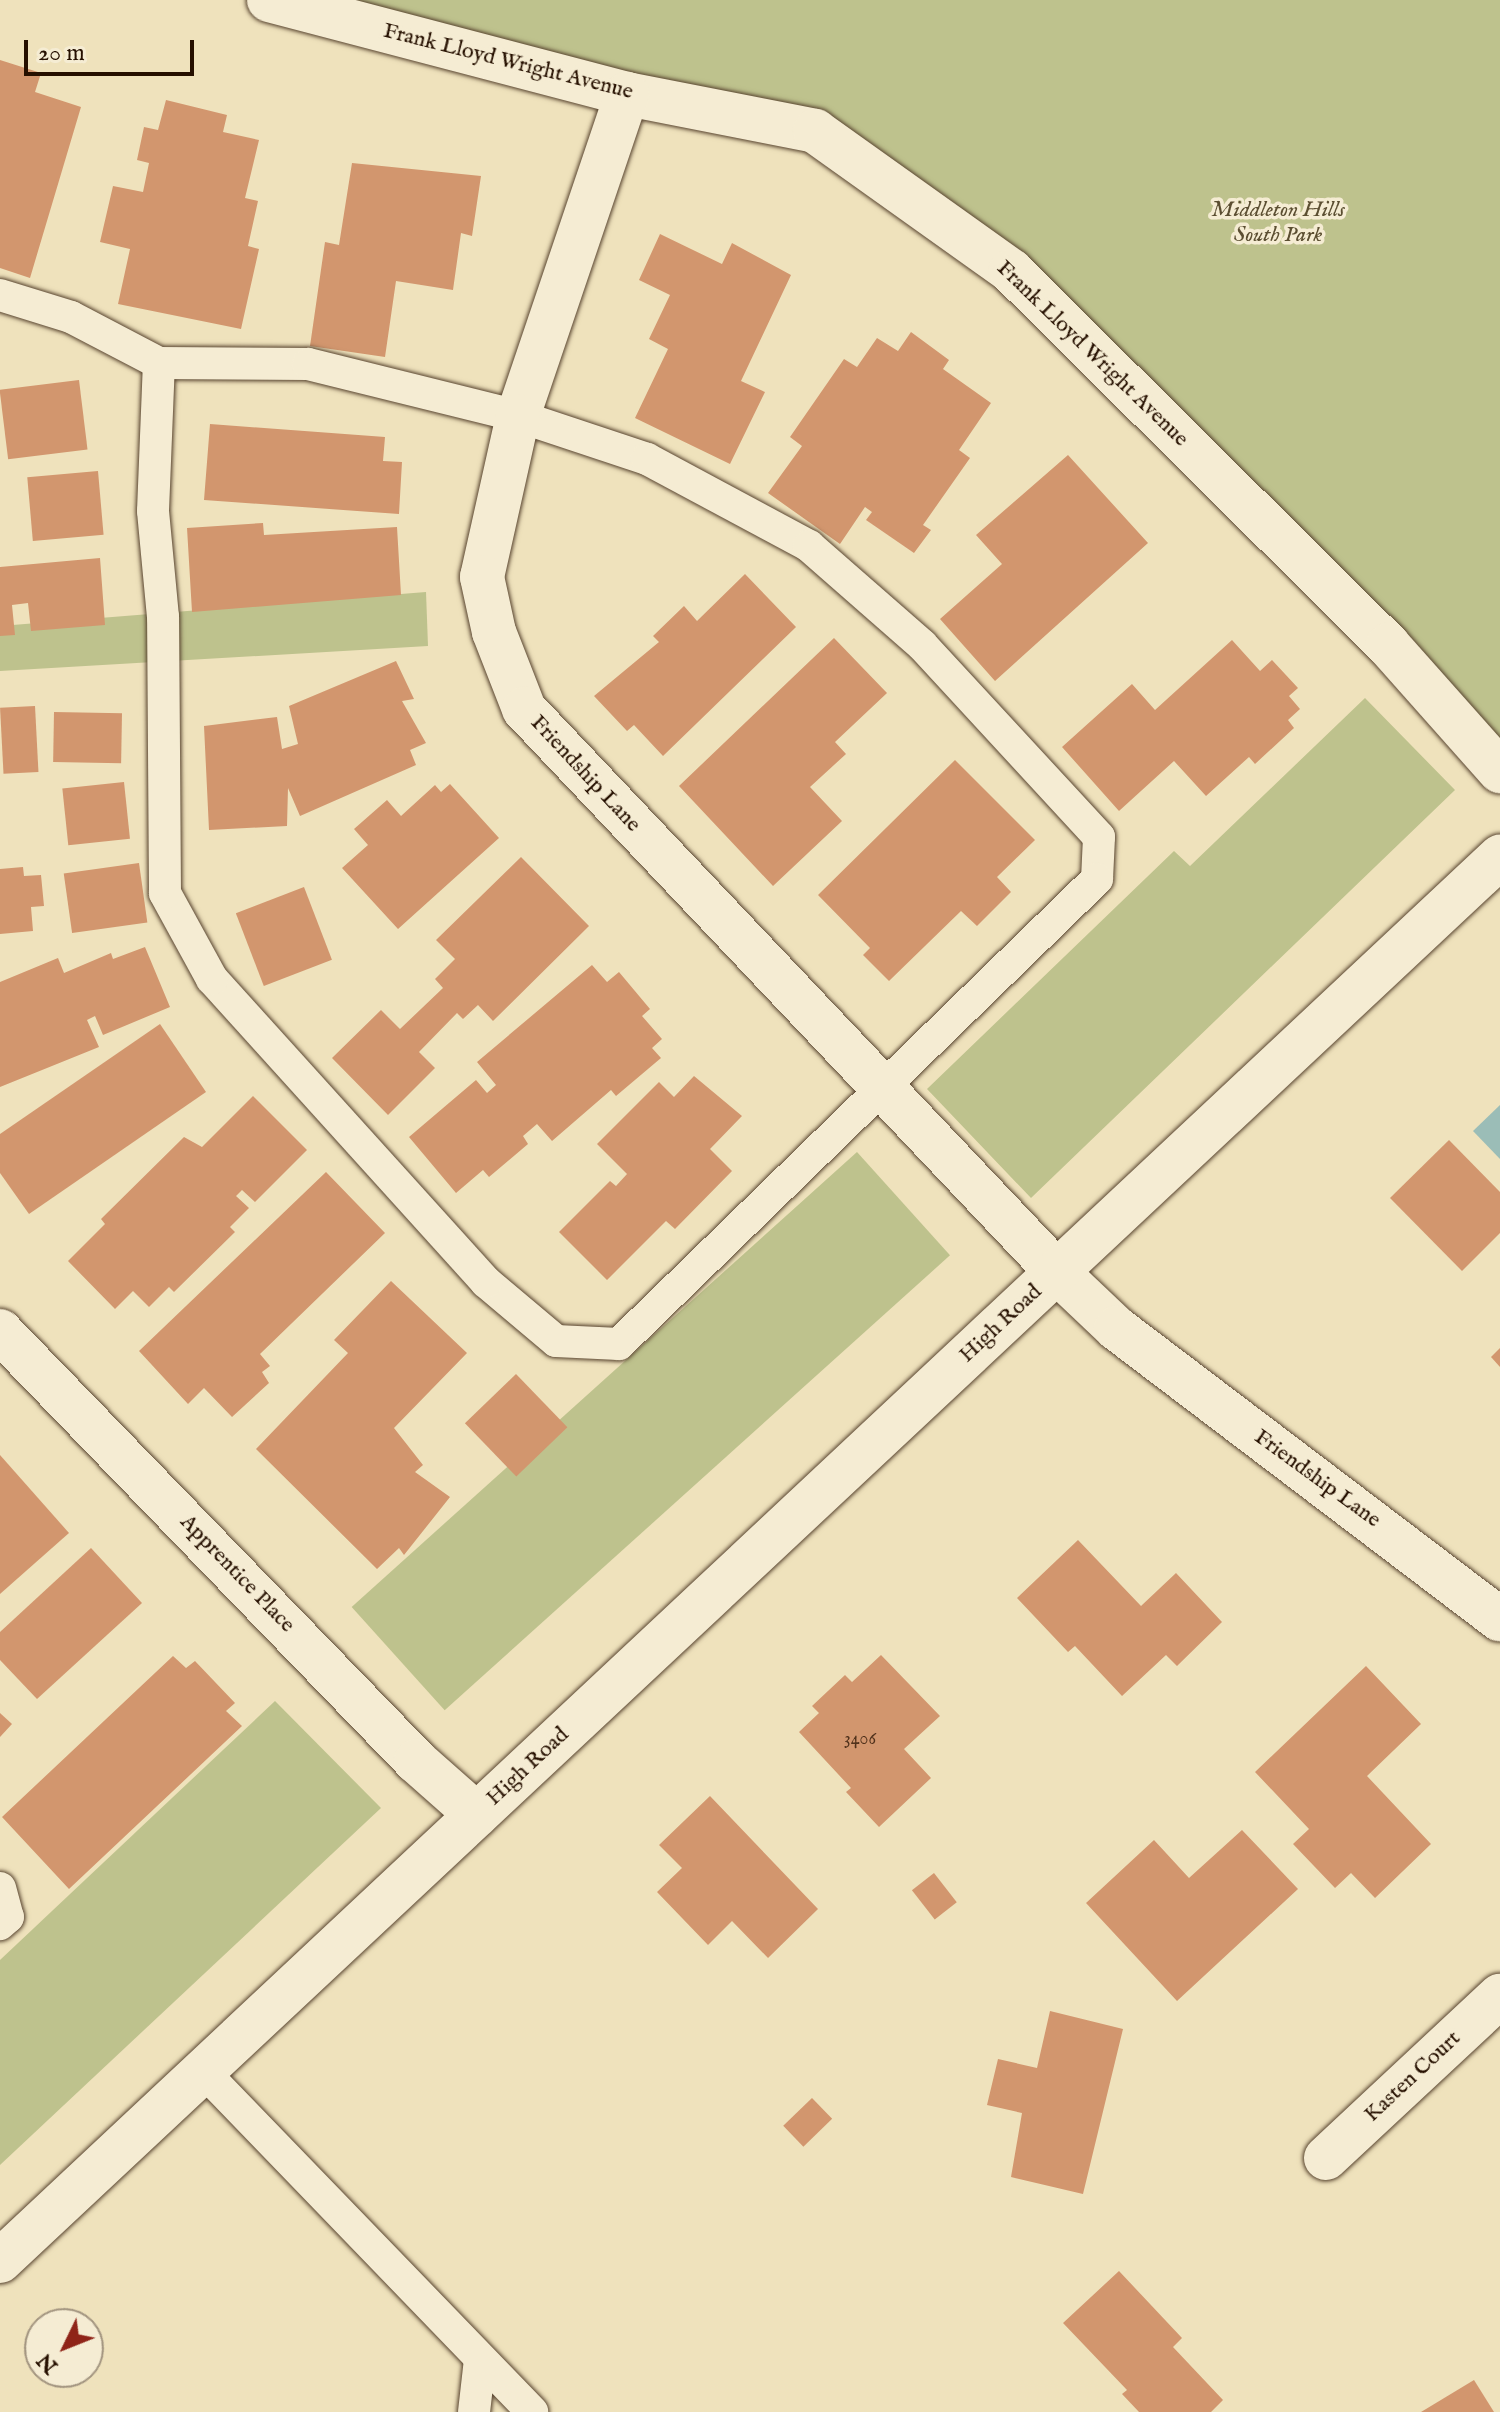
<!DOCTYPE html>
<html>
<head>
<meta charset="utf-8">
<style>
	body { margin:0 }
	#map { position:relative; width:1500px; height:2412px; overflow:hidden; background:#efe2bc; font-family:"IM FELL English",serif }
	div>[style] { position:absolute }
	.green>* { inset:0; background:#bec28d; transform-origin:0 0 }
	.water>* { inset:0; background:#9bbdb7 }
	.building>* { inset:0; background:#d2966e; transform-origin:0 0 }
	.roads { filter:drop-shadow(0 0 2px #58442f) drop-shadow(0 0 2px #58442f) }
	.lane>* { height:32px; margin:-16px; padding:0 16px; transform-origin:16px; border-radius:16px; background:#f5ecd3 }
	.street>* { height:44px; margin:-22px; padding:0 22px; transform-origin:22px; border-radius:22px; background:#f5ecd3 }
	.secondary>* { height:44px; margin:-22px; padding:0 22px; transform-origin:22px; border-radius:22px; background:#f5ecd3 }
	span { translate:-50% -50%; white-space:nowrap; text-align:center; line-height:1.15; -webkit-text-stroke:7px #f5ecd3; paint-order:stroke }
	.number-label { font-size:18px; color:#51321c }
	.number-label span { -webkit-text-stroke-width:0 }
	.street-label { font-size:22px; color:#261000 }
	.park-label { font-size:22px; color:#5b4e31; font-style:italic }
	.north { position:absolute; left:24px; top:2308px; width:80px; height:80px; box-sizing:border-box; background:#f5ecd3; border:2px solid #a2947f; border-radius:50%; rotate:227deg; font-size:22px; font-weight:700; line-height:32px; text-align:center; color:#261000 }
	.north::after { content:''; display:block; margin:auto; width:28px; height:36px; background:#8f2418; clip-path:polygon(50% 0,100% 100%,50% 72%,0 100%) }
	.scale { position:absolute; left:24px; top:40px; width:170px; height:36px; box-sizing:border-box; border:4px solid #261000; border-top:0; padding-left:10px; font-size:24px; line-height:28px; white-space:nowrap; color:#261000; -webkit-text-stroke:6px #f5ecd3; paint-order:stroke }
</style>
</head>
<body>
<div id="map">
	<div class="green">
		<i style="clip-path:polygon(269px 0,1500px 0,1500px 771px,1011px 271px,815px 131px)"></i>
		<i style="clip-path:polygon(426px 592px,428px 646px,0 671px,0 626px)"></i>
		<i style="clip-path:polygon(1365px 698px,1455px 790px,1031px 1198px,927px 1089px,1174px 851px,1190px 866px)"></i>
		<i style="left:857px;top:1152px;width:139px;height:680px;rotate:48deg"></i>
		<i style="clip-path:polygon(275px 1701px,381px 1808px,0 2165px,0 1960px)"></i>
	</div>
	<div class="water">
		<i style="clip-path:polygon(1500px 1105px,1500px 1159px,1473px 1131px)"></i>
	</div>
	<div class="building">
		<i style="clip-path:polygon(0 60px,41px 73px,35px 92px,81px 107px,30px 278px,0 268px)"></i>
		<i style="clip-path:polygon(166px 100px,227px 115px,223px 132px,259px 140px,245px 198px,258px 201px,248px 246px,259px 249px,241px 329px,118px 304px,130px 249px,100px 242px,113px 186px,143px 192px,149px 163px,137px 160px,144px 127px,158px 130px)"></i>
		<i style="clip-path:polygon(352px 163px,481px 176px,472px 236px,461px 233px,453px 290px,396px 281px,385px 357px,310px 346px,325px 242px,339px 245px)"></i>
		<i style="clip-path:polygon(660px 234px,722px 264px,732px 243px,791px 275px,741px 381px,765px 392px,730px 464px,635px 418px,668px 349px,649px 339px,670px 295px,639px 280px)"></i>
		<i style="clip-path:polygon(911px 332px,949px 360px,943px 369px,991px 403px,959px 450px,970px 458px,923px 525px,931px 530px,914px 553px,866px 520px,872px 512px,865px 507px,840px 544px,768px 493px,802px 446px,790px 437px,844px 359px,857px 367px,877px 338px,898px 351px)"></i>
		<i style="left:79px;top:380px;width:70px;height:80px;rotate:83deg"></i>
		<i style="clip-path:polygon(210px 424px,385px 437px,383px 461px,402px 462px,399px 514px,204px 500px)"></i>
		<i style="clip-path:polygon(1068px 455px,1148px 543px,995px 681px,940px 619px,1002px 564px,976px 535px)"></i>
		<i style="left:98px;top:471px;width:64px;height:71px;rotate:85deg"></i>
		<i style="clip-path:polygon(263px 523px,264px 535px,397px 527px,401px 595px,192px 612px,187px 528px)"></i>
		<i style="clip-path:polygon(100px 558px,105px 625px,31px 631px,28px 603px,12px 605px,15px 635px,0 636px,0 567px)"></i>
		<i style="clip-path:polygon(745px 574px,796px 627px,663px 756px,634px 725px,627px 731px,594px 696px,659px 642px,653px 636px,684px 606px,697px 621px)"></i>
		<i style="clip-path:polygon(834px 638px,887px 693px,835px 742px,846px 754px,810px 787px,842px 821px,773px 886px,679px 786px)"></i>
		<i style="clip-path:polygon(1232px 640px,1260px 671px,1272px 660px,1298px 688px,1289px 696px,1300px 709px,1288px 720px,1294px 728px,1255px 764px,1249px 757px,1206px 796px,1174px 761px,1119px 811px,1062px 747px,1132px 684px,1155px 710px)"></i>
		<i style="clip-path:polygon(396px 661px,414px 699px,402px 701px,426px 743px,410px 750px,416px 765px,300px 816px,288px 788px,287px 826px,209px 830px,204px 726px,277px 717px,282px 749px,298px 744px,289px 706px)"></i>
		<i style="left:35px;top:706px;width:66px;height:35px;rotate:87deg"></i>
		<i style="left:54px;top:712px;width:68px;height:50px;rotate:1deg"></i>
		<i style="clip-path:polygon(955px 760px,1035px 840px,997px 877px,1011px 892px,977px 926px,961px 911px,889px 981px,863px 955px,870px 948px,818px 895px)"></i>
		<i style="left:124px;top:782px;width:57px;height:62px;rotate:84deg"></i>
		<i style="clip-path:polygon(450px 784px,499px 838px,398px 929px,342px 868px,368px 845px,354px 829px,387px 800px,401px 816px,435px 785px,441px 792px)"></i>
		<i style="clip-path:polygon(521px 857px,589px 926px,493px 1021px,478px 1005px,463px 1019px,457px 1013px,419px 1052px,435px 1068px,388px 1115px,332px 1058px,381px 1010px,400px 1029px,443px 988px,435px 979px,455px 959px,436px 940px)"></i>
		<i style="left:139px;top:863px;width:60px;height:76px;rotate:82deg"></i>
		<i style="clip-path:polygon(23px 867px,24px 876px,41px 875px,44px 906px,31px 907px,33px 931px,0 934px,0 869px)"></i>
		<i style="left:304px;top:887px;width:78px;height:73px;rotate:69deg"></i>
		<i style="clip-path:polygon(145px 947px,170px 1007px,103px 1035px,95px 1016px,87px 1020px,99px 1047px,0 1087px,0 982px,58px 958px,64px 973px,111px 953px,113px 959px)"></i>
		<i style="clip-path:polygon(592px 965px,607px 982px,619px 972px,650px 1009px,642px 1016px,662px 1039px,652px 1048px,661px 1058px,616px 1096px,611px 1090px,552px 1141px,537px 1124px,523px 1136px,528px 1144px,489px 1177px,483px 1170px,456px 1193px,409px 1137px,476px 1080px,487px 1093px,496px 1085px,477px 1062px)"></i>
		<i style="clip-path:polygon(160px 1024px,206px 1092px,29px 1214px,0 1173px,0 1134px)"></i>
		<i style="clip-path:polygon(694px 1076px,742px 1116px,710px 1149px,732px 1171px,675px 1229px,666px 1221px,607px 1280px,559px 1232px,610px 1181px,616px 1186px,627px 1174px,597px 1144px,659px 1082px,674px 1097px)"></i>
		<i style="clip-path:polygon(253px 1096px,307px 1150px,255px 1202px,242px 1190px,236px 1196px,249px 1208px,230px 1227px,235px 1232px,174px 1292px,169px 1287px,149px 1307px,133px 1291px,115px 1309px,68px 1261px,105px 1224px,101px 1219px,184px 1137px,202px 1147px)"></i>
		<i style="clip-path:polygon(1449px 1140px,1500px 1192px,1500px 1233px,1462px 1271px,1390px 1198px)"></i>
		<i style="clip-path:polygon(326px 1172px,385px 1233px,260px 1354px,270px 1366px,262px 1372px,269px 1383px,232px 1417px,204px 1388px,188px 1404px,139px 1351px)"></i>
		<i style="clip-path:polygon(391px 1281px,467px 1353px,394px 1428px,423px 1465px,415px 1472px,450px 1497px,404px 1555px,399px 1548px,377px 1569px,256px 1449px,348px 1353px,334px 1340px)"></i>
		<i style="clip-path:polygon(1500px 1348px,1500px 1367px,1491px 1357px)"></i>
		<i style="left:516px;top:1374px;width:74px;height:71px;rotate:46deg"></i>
		<i style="clip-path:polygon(0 1455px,69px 1533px,0 1594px)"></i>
		<i style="clip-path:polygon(1078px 1540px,1141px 1606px,1176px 1573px,1222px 1622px,1177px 1666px,1166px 1655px,1122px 1696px,1075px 1646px,1068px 1652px,1017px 1598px)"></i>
		<i style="clip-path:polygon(91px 1548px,142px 1603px,37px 1699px,0 1660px,0 1632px)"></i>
		<i style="clip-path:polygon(881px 1655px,940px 1716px,904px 1749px,931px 1778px,879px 1827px,846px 1792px,851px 1788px,799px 1732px,819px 1713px,812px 1706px,845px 1675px,852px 1682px)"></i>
		<i style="clip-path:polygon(173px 1656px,186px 1668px,195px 1661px,235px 1703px,226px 1711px,242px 1726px,69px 1889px,2px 1817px)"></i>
		<i style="clip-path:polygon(1366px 1666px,1421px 1724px,1367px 1776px,1431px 1844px,1375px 1898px,1351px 1873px,1335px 1888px,1293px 1844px,1309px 1829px,1255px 1772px)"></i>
		<i style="clip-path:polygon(0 1713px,12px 1724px,0 1737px)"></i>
		<i style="clip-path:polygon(710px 1796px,818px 1909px,768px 1958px,732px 1921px,708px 1945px,657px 1892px,682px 1868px,659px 1845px)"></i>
		<i style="clip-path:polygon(1242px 1830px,1298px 1889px,1177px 2001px,1086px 1903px,1154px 1840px,1189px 1878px)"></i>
		<i style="left:934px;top:1873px;width:37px;height:28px;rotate:52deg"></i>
		<i style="clip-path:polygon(1050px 2011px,1123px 2029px,1083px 2194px,1011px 2177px,1022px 2113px,987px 2105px,998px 2059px,1037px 2068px)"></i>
		<i style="left:812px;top:2098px;width:29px;height:40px;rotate:46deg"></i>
		<i style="clip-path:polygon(1119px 2271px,1182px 2338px,1173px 2347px,1223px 2400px,1211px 2412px,1139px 2412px,1122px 2394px,1127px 2390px,1063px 2323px)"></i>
		<i style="clip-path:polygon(1474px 2380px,1494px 2412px,1421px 2412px)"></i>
	</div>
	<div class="roads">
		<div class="lane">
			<i style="left:0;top:295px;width:74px;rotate:17.2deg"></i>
			<i style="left:71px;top:317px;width:99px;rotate:27.6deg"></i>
			<i style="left:159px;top:363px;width:149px;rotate:0.4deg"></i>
			<i style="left:308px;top:364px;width:216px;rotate:13.9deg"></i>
			<i style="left:518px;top:416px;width:136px;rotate:18.4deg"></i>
			<i style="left:647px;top:459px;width:184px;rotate:28.2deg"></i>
			<i style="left:809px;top:546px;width:150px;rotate:41.2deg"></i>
			<i style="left:922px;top:645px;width:261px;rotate:47.3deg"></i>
			<i style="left:1099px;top:837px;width:42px;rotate:92.7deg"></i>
			<i style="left:1097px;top:879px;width:667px;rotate:135.79deg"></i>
			<i style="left:619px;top:1344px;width:63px;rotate:-177.3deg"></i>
			<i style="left:556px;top:1341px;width:92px;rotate:-139.9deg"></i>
			<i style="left:486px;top:1282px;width:409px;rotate:-132.1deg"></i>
			<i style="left:212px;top:979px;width:98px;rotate:-118.7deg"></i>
			<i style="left:165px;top:893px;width:276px;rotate:-90.4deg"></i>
			<i style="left:163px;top:617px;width:106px;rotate:-95.4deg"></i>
			<i style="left:153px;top:511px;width:148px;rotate:-87.7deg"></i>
			<i style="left:0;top:1888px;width:30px;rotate:75deg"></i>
			<i style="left:8px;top:1917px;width:11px;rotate:139deg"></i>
			<i style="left:203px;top:2071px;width:474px;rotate:46deg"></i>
			<i style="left:474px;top:2412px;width:53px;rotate:-83.5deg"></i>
		</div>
		<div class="street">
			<i style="left:269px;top:0;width:370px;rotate:14.7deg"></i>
			<i style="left:627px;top:94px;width:192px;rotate:11.1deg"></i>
			<i style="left:815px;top:131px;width:241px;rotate:35.5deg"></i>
			<i style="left:1011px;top:271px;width:531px;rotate:44.77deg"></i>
			<i style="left:1388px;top:645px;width:169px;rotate:48.4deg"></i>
			<i style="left:627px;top:94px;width:340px;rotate:108.7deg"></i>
			<i style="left:518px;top:416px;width:165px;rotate:102.6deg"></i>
			<i style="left:482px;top:577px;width:56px;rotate:77.7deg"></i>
			<i style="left:494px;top:632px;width:83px;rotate:68.7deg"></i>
			<i style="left:524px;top:709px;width:775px;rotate:46.57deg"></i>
			<i style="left:1057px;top:1272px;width:81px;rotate:43.5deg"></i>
			<i style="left:1116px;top:1328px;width:482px;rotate:37.2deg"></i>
			<i style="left:0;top:1331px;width:598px;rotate:45.95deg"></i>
			<i style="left:416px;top:1761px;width:81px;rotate:41.5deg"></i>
			<i style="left:1326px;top:2158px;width:238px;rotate:-43deg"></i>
		</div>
		<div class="secondary">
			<i style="left:0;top:2261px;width:2055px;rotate:-43.11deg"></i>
		</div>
	</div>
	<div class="number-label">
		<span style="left:860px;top:1740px">3406</span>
	</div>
	<div class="street-label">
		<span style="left:508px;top:62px;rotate:14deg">Frank Lloyd Wright Avenue</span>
		<span style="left:1092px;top:354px;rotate:44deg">Frank Lloyd Wright Avenue</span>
		<span style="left:585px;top:774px;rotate:47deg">Friendship Lane</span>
		<span style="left:1001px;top:1324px;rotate:-43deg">High Road</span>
		<span style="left:1317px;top:1479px;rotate:36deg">Friendship Lane</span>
		<span style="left:237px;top:1574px;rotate:46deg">Apprentice Place</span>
		<span style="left:528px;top:1767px;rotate:-43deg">High Road</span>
		<span style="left:1413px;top:2077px;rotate:-43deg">Kasten Court</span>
	</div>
	<div class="park-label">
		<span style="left:1278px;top:223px">Middleton Hills<br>South Park</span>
	</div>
	<div class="north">N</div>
	<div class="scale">20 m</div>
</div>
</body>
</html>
